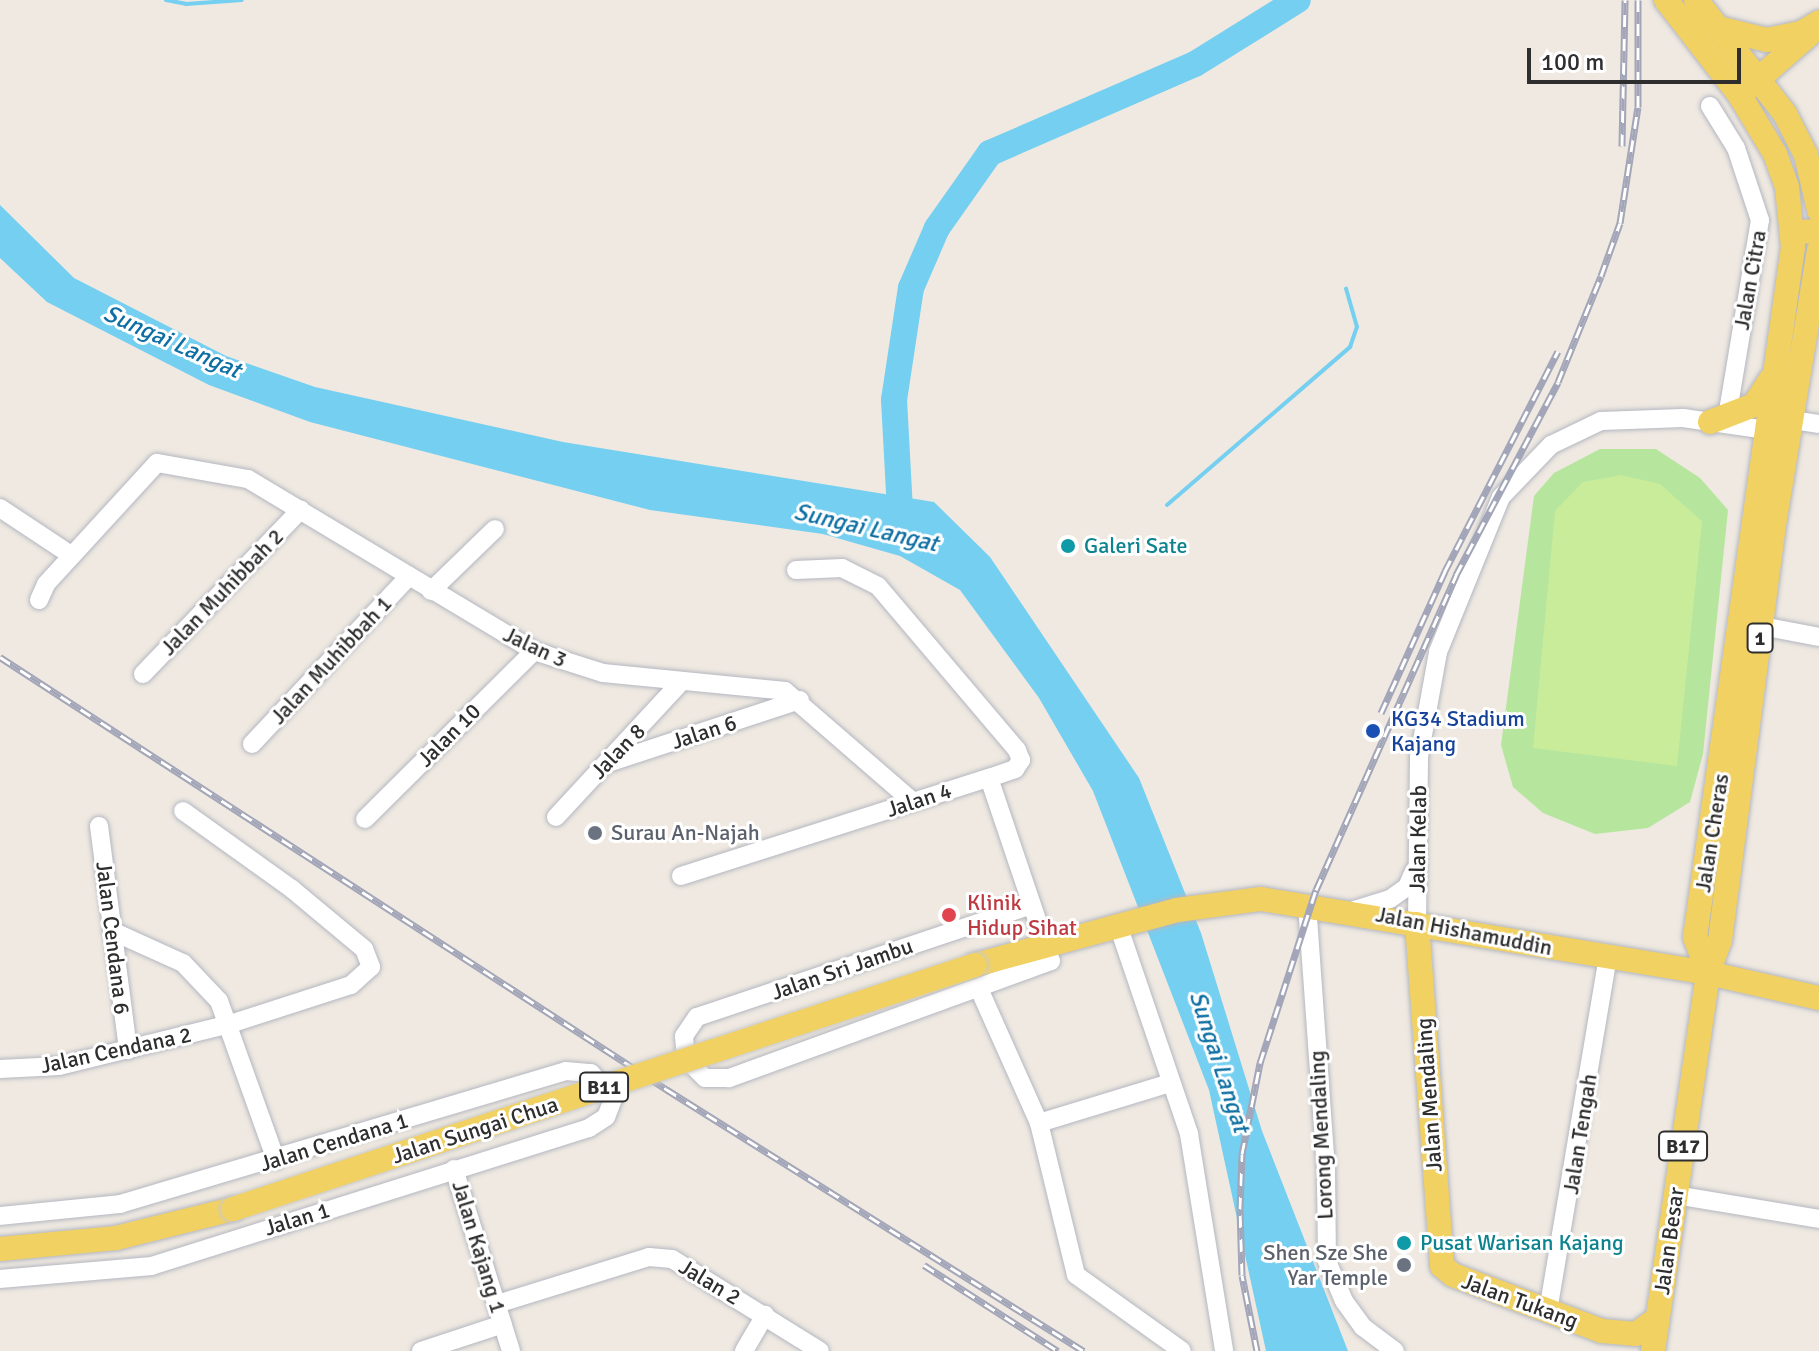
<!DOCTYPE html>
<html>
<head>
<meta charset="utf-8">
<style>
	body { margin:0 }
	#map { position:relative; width:1819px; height:1351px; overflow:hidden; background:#efe9e1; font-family:Signika,sans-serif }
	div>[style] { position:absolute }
	.green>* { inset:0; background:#b6e59e }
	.pitch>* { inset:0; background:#c9ec9a }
	.water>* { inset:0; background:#75cff0 }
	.stream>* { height:4px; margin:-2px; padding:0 2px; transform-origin:2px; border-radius:2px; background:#75cff0 }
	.river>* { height:26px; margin:-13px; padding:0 13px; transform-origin:13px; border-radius:13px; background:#75cff0 }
	.roads { filter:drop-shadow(0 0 2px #b4b7c1) drop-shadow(0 0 2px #b4b7c1) }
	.minor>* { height:18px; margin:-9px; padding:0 9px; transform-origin:9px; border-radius:9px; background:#fff }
	.major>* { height:24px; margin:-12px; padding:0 12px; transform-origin:12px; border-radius:12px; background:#f2d163 }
	.rail>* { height:7px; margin-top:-3.5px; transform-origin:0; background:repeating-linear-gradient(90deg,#fff 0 12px,#a3a6b8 0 24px); box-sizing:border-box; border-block:2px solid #a3a6b8 }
	.bridges { filter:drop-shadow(0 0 2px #c9c9c9) drop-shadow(0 0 2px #c9c9c9) }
	.major-bridge>* { height:24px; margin:-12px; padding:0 12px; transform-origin:12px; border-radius:12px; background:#f2d163 }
	.dots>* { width:22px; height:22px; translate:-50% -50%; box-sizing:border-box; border:4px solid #fff; border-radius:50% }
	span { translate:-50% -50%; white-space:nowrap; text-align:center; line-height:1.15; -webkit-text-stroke:6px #fff; paint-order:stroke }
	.shield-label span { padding:2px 6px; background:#fff; border:2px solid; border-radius:6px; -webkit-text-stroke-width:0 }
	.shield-label { font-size:20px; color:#2e2e2e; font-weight:700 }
	.street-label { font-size:22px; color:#2e2e2e }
	.culture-label { font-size:22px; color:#0d838f }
	.left { translate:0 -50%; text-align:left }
	.transit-label { font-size:22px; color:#164399 }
	.worship-label { font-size:22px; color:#5b616d }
	.right { translate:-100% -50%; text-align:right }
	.health-label { font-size:22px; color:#be3a42 }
	.water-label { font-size:24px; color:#0d6fa3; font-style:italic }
	.scale { position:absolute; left:1527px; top:48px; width:214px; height:36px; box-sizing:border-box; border:4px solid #2e2e2e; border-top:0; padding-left:10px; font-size:24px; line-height:28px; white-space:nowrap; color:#2e2e2e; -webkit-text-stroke:6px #fff; paint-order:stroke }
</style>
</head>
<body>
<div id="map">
	<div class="green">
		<i style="clip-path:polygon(1600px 449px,1656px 449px,1700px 478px,1728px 510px,1703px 754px,1690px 802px,1648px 828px,1595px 834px,1543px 813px,1513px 787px,1501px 745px,1534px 496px,1554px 473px)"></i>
	</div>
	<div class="pitch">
		<i style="clip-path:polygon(1621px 475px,1660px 484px,1702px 521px,1677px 766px,1533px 748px,1555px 511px,1583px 482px)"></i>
	</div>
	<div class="water">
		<i style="clip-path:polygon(0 205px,74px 278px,226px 356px,315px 387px,563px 442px,934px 502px,990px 557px,1139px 778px,1201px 933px,1262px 1131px,1348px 1351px,1266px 1351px,1209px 1090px,1093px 791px,1039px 698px,960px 590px,900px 556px,823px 534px,650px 510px,310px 422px,209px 385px,47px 302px,0 258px)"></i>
	</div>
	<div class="stream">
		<i style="left:166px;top:0;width:20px;rotate:11deg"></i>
		<i style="left:186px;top:4px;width:56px;rotate:-4.1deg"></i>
		<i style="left:1167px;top:505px;width:242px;rotate:-40.8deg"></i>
		<i style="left:1350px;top:347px;width:21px;rotate:-71deg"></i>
		<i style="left:1357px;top:327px;width:40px;rotate:-106deg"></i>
	</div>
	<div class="river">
		<i style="left:901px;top:529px;width:129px;rotate:-93.1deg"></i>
		<i style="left:894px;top:400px;width:113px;rotate:-81.4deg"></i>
		<i style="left:911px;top:288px;width:65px;rotate:-66.6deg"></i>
		<i style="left:937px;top:228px;width:92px;rotate:-54.8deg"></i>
		<i style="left:990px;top:153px;width:223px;rotate:-23.5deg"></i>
		<i style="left:1195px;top:64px;width:121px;rotate:-31.9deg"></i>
	</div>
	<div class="roads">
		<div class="minor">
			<i style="left:1710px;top:106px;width:49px;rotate:58.2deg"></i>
			<i style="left:1736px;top:148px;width:76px;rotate:71.6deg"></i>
			<i style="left:1760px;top:220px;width:200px;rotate:99.5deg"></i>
			<i style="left:1793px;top:420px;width:26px;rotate:9deg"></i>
			<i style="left:0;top:508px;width:85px;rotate:33.5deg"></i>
			<i style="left:431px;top:591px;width:89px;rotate:-44.1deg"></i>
			<i style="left:39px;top:600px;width:17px;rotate:-66deg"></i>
			<i style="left:46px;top:584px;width:164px;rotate:-47.5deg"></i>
			<i style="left:157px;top:463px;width:92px;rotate:10deg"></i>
			<i style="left:248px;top:479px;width:334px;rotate:31deg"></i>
			<i style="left:534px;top:651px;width:72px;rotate:17.7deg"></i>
			<i style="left:603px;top:673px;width:183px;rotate:5.6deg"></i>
			<i style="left:785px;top:691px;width:169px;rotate:40.9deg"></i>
			<i style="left:1762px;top:626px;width:58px;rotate:10.9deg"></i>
			<i style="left:143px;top:674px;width:228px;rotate:-46.2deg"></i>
			<i style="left:252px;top:744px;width:230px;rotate:-46.9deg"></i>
			<i style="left:608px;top:763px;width:202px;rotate:-18.2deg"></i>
			<i style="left:989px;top:778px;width:193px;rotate:71.3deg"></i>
			<i style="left:1051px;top:961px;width:343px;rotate:160deg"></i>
			<i style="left:729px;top:1078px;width:24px;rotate:180deg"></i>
			<i style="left:705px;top:1078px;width:27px;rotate:-135deg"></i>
			<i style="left:686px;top:1059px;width:23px;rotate:-95deg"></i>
			<i style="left:684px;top:1036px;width:23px;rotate:-56deg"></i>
			<i style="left:697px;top:1017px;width:353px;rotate:-18.5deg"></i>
			<i style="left:556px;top:817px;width:181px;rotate:-47.2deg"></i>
			<i style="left:365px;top:819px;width:238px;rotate:-44.8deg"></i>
			<i style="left:99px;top:826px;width:226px;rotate:82.6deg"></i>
			<i style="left:681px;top:876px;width:323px;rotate:-17.7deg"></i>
			<i style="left:989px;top:778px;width:28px;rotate:-19deg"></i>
			<i style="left:1015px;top:769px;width:11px;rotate:-56deg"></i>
			<i style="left:1021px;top:760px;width:11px;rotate:-112deg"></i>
			<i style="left:1017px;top:750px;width:215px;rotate:-130.3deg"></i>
			<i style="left:878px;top:586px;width:40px;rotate:-153.4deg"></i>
			<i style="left:842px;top:568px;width:46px;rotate:177.5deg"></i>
			<i style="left:1307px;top:904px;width:264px;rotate:85.9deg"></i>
			<i style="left:1326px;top:1167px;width:94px;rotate:89.4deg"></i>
			<i style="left:1327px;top:1261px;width:43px;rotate:67deg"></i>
			<i style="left:1344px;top:1301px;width:32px;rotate:54deg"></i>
			<i style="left:1363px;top:1327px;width:40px;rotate:37deg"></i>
			<i style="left:1354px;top:910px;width:38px;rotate:-17deg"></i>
			<i style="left:1390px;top:899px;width:21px;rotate:-35deg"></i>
			<i style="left:1407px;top:887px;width:17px;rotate:-66deg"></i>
			<i style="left:1417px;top:924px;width:167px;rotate:-89.3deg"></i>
			<i style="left:1419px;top:757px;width:107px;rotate:-79.7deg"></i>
			<i style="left:1438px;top:652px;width:167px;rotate:-67.9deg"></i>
			<i style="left:1501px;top:497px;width:72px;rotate:-46.1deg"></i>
			<i style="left:1551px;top:445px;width:55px;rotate:-25.6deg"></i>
			<i style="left:1601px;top:421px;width:82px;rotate:-2.1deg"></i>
			<i style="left:1683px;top:418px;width:85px;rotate:8.1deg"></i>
			<i style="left:1118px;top:925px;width:221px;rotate:71.2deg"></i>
			<i style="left:1189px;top:1134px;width:220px;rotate:80.8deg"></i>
			<i style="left:112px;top:931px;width:78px;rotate:24.3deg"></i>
			<i style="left:183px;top:963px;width:52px;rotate:46.5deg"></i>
			<i style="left:219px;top:1001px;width:169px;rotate:70.3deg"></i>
			<i style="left:980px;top:991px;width:145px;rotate:65.9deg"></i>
			<i style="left:1039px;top:1123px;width:156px;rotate:76.3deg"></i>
			<i style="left:1076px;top:1275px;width:130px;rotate:35.6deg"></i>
			<i style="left:0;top:1069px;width:59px;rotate:-2.9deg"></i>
			<i style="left:59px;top:1066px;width:176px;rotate:-13.8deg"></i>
			<i style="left:230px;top:1024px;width:127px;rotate:-17.9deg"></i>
			<i style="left:351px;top:985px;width:27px;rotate:-42deg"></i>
			<i style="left:371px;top:967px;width:19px;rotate:-111deg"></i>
			<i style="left:364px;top:949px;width:94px;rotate:-140.2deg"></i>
			<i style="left:292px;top:889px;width:134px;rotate:-144.4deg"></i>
			<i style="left:1039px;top:1123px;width:137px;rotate:-17deg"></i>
			<i style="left:454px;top:1169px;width:191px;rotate:72.6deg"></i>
			<i style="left:1676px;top:1195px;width:145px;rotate:9.5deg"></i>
			<i style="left:0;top:1216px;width:121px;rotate:-5.7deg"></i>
			<i style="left:120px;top:1204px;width:465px;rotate:-16.6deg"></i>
			<i style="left:566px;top:1071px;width:25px;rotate:5deg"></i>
			<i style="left:591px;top:1073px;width:34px;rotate:50deg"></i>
			<i style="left:613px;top:1099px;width:19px;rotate:111deg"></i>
			<i style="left:606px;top:1117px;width:20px;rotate:147deg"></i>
			<i style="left:589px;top:1128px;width:458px;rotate:162.5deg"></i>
			<i style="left:152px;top:1266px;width:153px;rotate:175.1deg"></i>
			<i style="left:497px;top:1304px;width:159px;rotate:-17.2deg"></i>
			<i style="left:649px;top:1257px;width:23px;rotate:5deg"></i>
			<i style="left:672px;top:1259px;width:174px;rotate:31.9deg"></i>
			<i style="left:1548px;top:1311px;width:359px;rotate:-80.4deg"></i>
			<i style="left:421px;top:1351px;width:86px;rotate:-18.2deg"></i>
			<i style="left:744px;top:1351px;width:42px;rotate:-59.7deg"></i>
		</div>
		<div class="major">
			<i style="left:1666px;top:0;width:119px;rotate:52.2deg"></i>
			<i style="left:1739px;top:94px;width:70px;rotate:59deg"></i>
			<i style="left:1775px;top:154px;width:35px;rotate:70deg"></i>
			<i style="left:1787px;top:187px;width:60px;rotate:84.3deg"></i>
			<i style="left:1793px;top:247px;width:697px;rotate:98.08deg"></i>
			<i style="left:1695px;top:937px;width:38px;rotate:70deg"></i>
			<i style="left:1696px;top:0;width:145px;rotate:52deg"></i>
			<i style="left:1785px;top:114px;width:46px;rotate:62.9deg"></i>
			<i style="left:1806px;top:155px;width:57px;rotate:76.7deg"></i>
			<i style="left:1718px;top:28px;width:50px;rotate:13.8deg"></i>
			<i style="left:1767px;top:40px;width:35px;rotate:-12deg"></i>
			<i style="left:1801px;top:33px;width:21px;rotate:-31deg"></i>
			<i style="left:1748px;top:88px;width:86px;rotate:-41.2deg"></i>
			<i style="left:1793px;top:232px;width:26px;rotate:-2deg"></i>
			<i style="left:1710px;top:422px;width:47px;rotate:-21.1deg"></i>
			<i style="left:1754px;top:405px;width:30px;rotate:-57deg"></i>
			<i style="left:1417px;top:924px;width:343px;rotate:85.8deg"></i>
			<i style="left:1442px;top:1266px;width:14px;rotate:39deg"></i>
			<i style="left:1453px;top:1275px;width:159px;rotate:20.6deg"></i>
			<i style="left:1602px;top:1331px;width:34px;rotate:5deg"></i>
			<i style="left:1636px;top:1334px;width:27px;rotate:-36deg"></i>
			<i style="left:975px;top:965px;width:209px;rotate:-15.2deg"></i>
			<i style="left:1177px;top:910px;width:85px;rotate:-7.5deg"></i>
			<i style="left:1261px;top:899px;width:453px;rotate:9.4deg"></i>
			<i style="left:1708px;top:973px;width:114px;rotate:12.7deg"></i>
			<i style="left:0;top:1249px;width:117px;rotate:-5.4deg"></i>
			<i style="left:116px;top:1238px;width:121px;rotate:-13.9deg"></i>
			<i style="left:1653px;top:1351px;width:382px;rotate:-81.7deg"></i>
			<i style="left:1708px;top:973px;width:35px;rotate:-70deg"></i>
			<i style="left:1720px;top:940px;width:412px;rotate:-82.6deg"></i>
			<i style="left:1773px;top:531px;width:285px;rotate:-80.7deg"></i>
		</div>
	</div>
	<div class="rail">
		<i style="left:1622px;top:146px;width:146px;rotate:-88.8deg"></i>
		<i style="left:0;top:657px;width:794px;rotate:32.97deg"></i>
		<i style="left:666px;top:1089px;width:493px;rotate:32.1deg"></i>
		<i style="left:1381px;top:713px;width:156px;rotate:-65.7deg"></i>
		<i style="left:1445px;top:571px;width:247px;rotate:-62.8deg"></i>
		<i style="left:924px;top:1265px;width:159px;rotate:32.7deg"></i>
		<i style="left:1257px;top:1351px;width:77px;rotate:-101.2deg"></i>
		<i style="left:1242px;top:1275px;width:66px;rotate:-91.7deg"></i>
		<i style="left:1240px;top:1209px;width:55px;rotate:-87.9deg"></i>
		<i style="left:1242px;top:1154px;width:93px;rotate:-78.8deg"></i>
		<i style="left:1260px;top:1063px;width:182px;rotate:-72.1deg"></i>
		<i style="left:1316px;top:890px;width:345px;rotate:-66deg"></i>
		<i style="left:1456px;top:575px;width:218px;rotate:-62.1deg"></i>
		<i style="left:1558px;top:382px;width:114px;rotate:-67.9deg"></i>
		<i style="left:1601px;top:276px;width:56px;rotate:-70.3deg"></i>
		<i style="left:1620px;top:223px;width:117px;rotate:-81.2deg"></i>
		<i style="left:1638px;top:107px;width:107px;rotate:-90deg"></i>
	</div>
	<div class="bridges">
		<div class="major-bridge">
			<i style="left:233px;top:1209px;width:781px;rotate:-18.2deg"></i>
		</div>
	</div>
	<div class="dots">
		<i style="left:1068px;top:546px;background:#0f9aa8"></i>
		<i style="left:1373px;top:731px;background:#1a4fb4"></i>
		<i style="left:595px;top:833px;background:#6b7280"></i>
		<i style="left:949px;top:915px;background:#e0444e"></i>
		<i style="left:1404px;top:1243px;background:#0f9aa8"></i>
		<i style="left:1404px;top:1265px;background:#6b7280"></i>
	</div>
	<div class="shield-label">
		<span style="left:1760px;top:638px">1</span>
		<span style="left:604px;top:1087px">B11</span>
		<span style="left:1683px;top:1146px">B17</span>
	</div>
	<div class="street-label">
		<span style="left:1750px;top:280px;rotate:-80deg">Jalan Citra</span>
		<span style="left:222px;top:592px;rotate:-46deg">Jalan Muhibbah 2</span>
		<span style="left:535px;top:647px;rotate:25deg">Jalan 3</span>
		<span style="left:331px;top:660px;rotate:-47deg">Jalan Muhibbah 1</span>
		<span style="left:704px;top:732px;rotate:-18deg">Jalan 6</span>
		<span style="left:449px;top:735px;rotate:-45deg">Jalan 10</span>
		<span style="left:618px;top:751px;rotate:-46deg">Jalan 8</span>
		<span style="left:919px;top:800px;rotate:-18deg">Jalan 4</span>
		<span style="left:1712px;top:833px;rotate:-81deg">Jalan Cheras</span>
		<span style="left:1418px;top:839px;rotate:-89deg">Jalan Kelab</span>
		<span style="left:1464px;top:931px;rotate:11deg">Jalan Hishamuddin</span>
		<span style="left:113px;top:938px;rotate:83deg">Jalan Cendana 6</span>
		<span style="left:842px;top:969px;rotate:-19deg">Jalan Sri Jambu</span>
		<span style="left:116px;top:1050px;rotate:-12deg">Jalan Cendana 2</span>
		<span style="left:1429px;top:1095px;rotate:-94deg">Jalan Mendaling</span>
		<span style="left:475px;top:1130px;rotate:-18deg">Jalan Sungai Chua</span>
		<span style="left:1580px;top:1134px;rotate:-81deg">Jalan Tengah</span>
		<span style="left:1321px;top:1135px;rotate:-93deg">Lorong Mendaling</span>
		<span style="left:334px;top:1142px;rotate:-17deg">Jalan Cendana 1</span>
		<span style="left:297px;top:1219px;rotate:-17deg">Jalan 1</span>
		<span style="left:1669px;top:1241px;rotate:-82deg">Jalan Besar</span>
		<span style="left:479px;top:1247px;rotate:73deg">Jalan Kajang 1</span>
		<span style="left:710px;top:1282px;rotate:31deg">Jalan 2</span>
		<span style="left:1520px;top:1301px;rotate:20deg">Jalan Tukang</span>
	</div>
	<div class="culture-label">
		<span class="left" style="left:1084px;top:546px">Galeri Sate</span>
		<span class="left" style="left:1420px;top:1243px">Pusat Warisan Kajang</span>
	</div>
	<div class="transit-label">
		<span class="left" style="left:1391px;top:731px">KG34 Stadium<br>Kajang</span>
	</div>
	<div class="worship-label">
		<span class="left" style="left:611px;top:833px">Surau An-Najah</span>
		<span class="right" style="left:1388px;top:1265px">Shen Sze She<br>Yar Temple</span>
	</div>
	<div class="health-label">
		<span class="left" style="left:967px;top:915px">Klinik<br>Hidup Sihat</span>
	</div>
	<div class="water-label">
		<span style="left:172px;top:342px;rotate:24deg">Sungai Langat</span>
		<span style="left:866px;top:528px;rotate:13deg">Sungai Langat</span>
		<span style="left:1219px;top:1062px;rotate:72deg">Sungai Langat</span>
	</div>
	<div class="scale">100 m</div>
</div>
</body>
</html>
